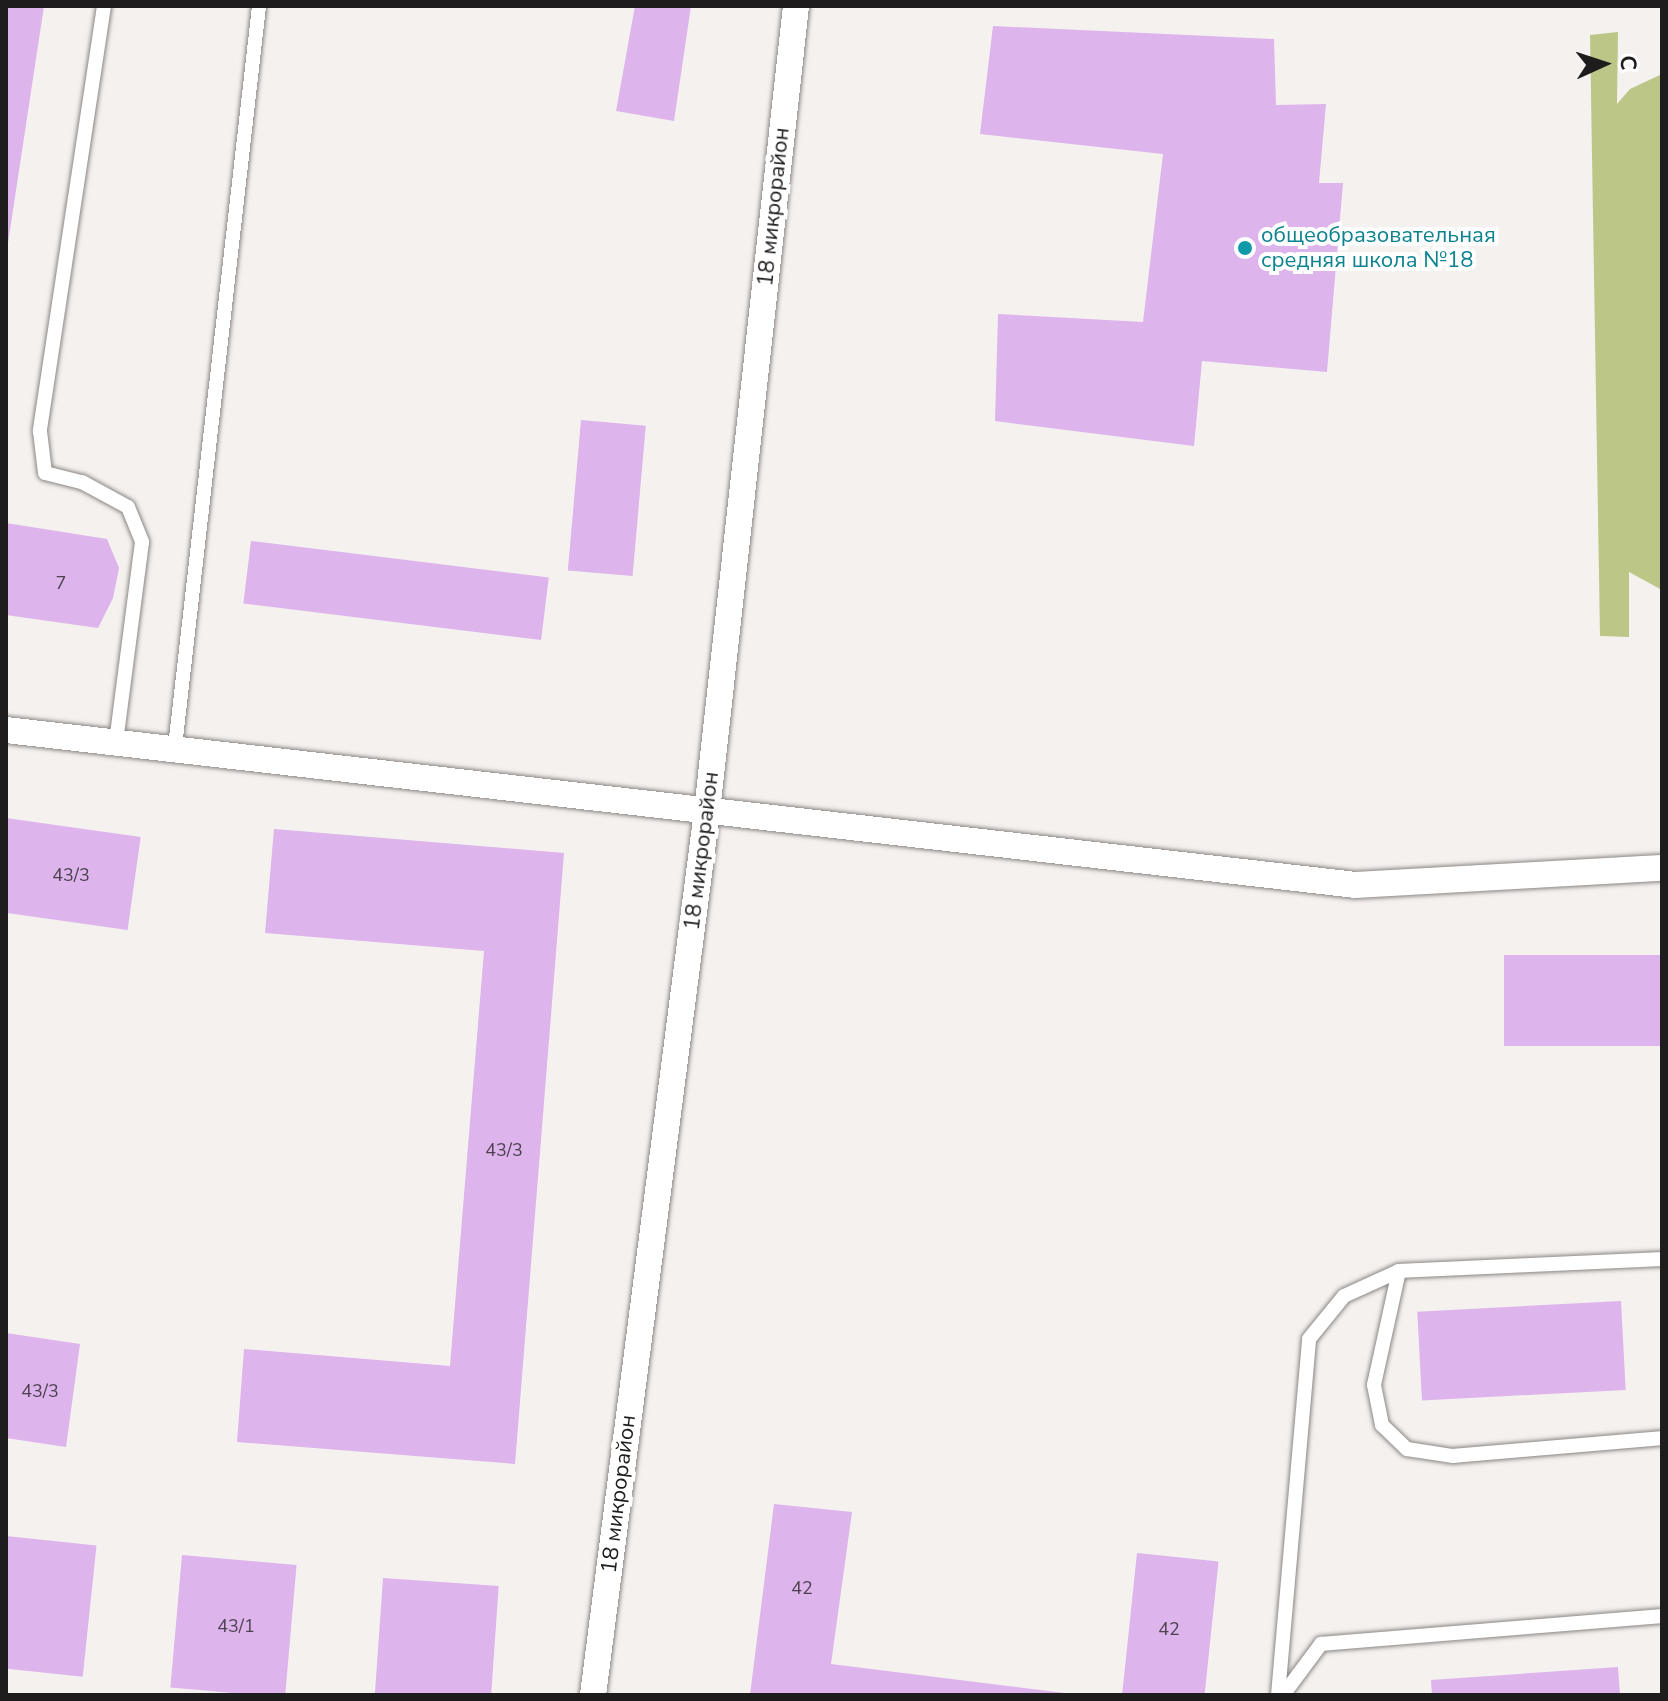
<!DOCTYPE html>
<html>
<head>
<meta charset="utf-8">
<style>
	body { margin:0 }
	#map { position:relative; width:1668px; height:1701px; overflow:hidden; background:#f5f1ef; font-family:"Nunito Sans",sans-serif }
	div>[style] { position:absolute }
	.green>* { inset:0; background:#bcc787 }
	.building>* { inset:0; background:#ddb4ec; transform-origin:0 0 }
	.roads { filter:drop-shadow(0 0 2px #8a8784) drop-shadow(0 0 2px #8a8784) }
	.service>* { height:14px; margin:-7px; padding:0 7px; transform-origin:7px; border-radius:7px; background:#fff }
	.minor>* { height:26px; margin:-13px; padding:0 13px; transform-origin:13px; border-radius:13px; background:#fff }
	.dots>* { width:22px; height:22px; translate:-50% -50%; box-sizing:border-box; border:4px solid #fff; border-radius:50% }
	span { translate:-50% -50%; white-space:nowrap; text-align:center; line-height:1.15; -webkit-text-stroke:8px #fff; paint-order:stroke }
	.number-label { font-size:18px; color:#4e4250 }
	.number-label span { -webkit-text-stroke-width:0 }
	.street-label { font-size:22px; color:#1e1c1c }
	.culture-label { font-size:22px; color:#0d838f }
	.left { translate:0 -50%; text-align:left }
	.frame { position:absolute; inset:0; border:8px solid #1e1c1c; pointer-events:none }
	.north { position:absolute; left:1564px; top:24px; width:80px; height:80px; -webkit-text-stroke:6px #fff; paint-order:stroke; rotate:87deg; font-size:22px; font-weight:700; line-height:32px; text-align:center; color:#1e1c1c }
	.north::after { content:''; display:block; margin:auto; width:28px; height:36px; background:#1e1c1c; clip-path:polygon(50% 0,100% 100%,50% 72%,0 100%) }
</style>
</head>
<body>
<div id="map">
	<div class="green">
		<i style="clip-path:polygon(1618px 32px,1617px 104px,1630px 89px,1662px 74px,1662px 590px,1629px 572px,1629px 637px,1600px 636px,1590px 35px)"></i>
	</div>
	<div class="building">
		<i style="clip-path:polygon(6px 6px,44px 6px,8px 243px,6px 243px)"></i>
		<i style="clip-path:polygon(635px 6px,691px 6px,674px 121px,616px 111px)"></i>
		<i style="clip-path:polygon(993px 26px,1274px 39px,1276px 105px,1326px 104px,1319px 183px,1343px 183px,1327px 372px,1202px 361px,1194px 446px,995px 421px,998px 314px,1143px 322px,1163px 154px,980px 134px)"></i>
		<i style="left:581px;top:420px;width:65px;height:151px;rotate:5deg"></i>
		<i style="clip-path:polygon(6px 523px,107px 539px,119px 568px,113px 598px,98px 628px,6px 615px)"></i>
		<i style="left:251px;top:541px;width:300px;height:63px;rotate:7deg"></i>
		<i style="left:6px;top:818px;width:136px;height:94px;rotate:8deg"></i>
		<i style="clip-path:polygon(274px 829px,564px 853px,515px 1464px,237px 1442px,244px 1349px,450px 1366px,484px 951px,265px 933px)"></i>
		<i style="left:1662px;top:955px;width:91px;height:158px;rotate:90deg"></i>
		<i style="left:1621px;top:1301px;width:89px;height:204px;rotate:87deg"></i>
		<i style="clip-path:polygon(6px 1333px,80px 1344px,66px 1447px,6px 1438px)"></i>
		<i style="clip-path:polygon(774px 1504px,852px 1512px,831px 1664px,1081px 1695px,750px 1695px)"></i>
		<i style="left:6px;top:1536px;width:91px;height:132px;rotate:6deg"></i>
		<i style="left:1137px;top:1553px;width:82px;height:143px;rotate:6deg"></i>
		<i style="left:182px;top:1555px;width:115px;height:133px;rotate:5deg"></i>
		<i style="left:383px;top:1578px;width:116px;height:117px;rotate:4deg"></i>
		<i style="clip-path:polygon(1618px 1667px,1620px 1695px,1432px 1695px,1431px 1680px)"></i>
	</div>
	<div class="roads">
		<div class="service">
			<i style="left:104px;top:6px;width:430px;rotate:98.6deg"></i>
			<i style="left:40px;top:431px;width:42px;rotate:83.2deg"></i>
			<i style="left:45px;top:473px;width:38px;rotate:14deg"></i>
			<i style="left:82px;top:482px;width:52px;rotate:28.5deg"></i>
			<i style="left:128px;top:507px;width:38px;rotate:68deg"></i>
			<i style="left:142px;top:542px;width:201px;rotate:97.4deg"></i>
			<i style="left:175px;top:747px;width:746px;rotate:-83.53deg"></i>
			<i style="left:1399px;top:1271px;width:117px;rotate:102.4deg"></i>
			<i style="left:1374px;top:1385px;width:41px;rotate:78.7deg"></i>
			<i style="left:1382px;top:1425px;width:35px;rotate:44deg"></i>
			<i style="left:1407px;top:1449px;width:47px;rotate:8.7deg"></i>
			<i style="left:1453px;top:1456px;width:210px;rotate:-4.9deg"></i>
			<i style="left:1278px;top:1695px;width:357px;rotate:-85deg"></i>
			<i style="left:1309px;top:1339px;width:55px;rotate:-50.9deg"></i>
			<i style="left:1344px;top:1296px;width:60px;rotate:-24.4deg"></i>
			<i style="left:1399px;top:1271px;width:263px;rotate:-2.6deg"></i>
			<i style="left:1283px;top:1695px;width:64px;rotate:-53.3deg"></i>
			<i style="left:1321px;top:1644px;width:342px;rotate:-4.7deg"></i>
		</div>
		<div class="minor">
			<i style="left:6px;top:730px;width:1358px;rotate:6.55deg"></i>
			<i style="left:1355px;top:885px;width:307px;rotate:-3.2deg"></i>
			<i style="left:593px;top:1695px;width:891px;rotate:-82.65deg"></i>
			<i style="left:707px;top:811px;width:810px;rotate:-83.69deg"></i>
		</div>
	</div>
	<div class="dots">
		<i style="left:1245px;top:248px;background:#0f9aa8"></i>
	</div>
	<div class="number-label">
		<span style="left:61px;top:583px">7</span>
		<span style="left:71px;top:875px">43/3</span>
		<span style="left:504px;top:1150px">43/3</span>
		<span style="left:40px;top:1391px">43/3</span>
		<span style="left:802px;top:1588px">42</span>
		<span style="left:236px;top:1626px">43/1</span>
		<span style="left:1169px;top:1629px">42</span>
	</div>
	<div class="street-label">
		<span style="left:774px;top:207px;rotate:-84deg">18 микрорайон</span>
		<span style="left:702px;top:851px;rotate:-83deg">18 микрорайон</span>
		<span style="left:619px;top:1494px;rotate:-83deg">18 микрорайон</span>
	</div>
	<div class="culture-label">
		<span class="left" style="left:1261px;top:248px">общеобразовательная<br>средняя школа №18</span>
	</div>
	<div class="frame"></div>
	<div class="north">С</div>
</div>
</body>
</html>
